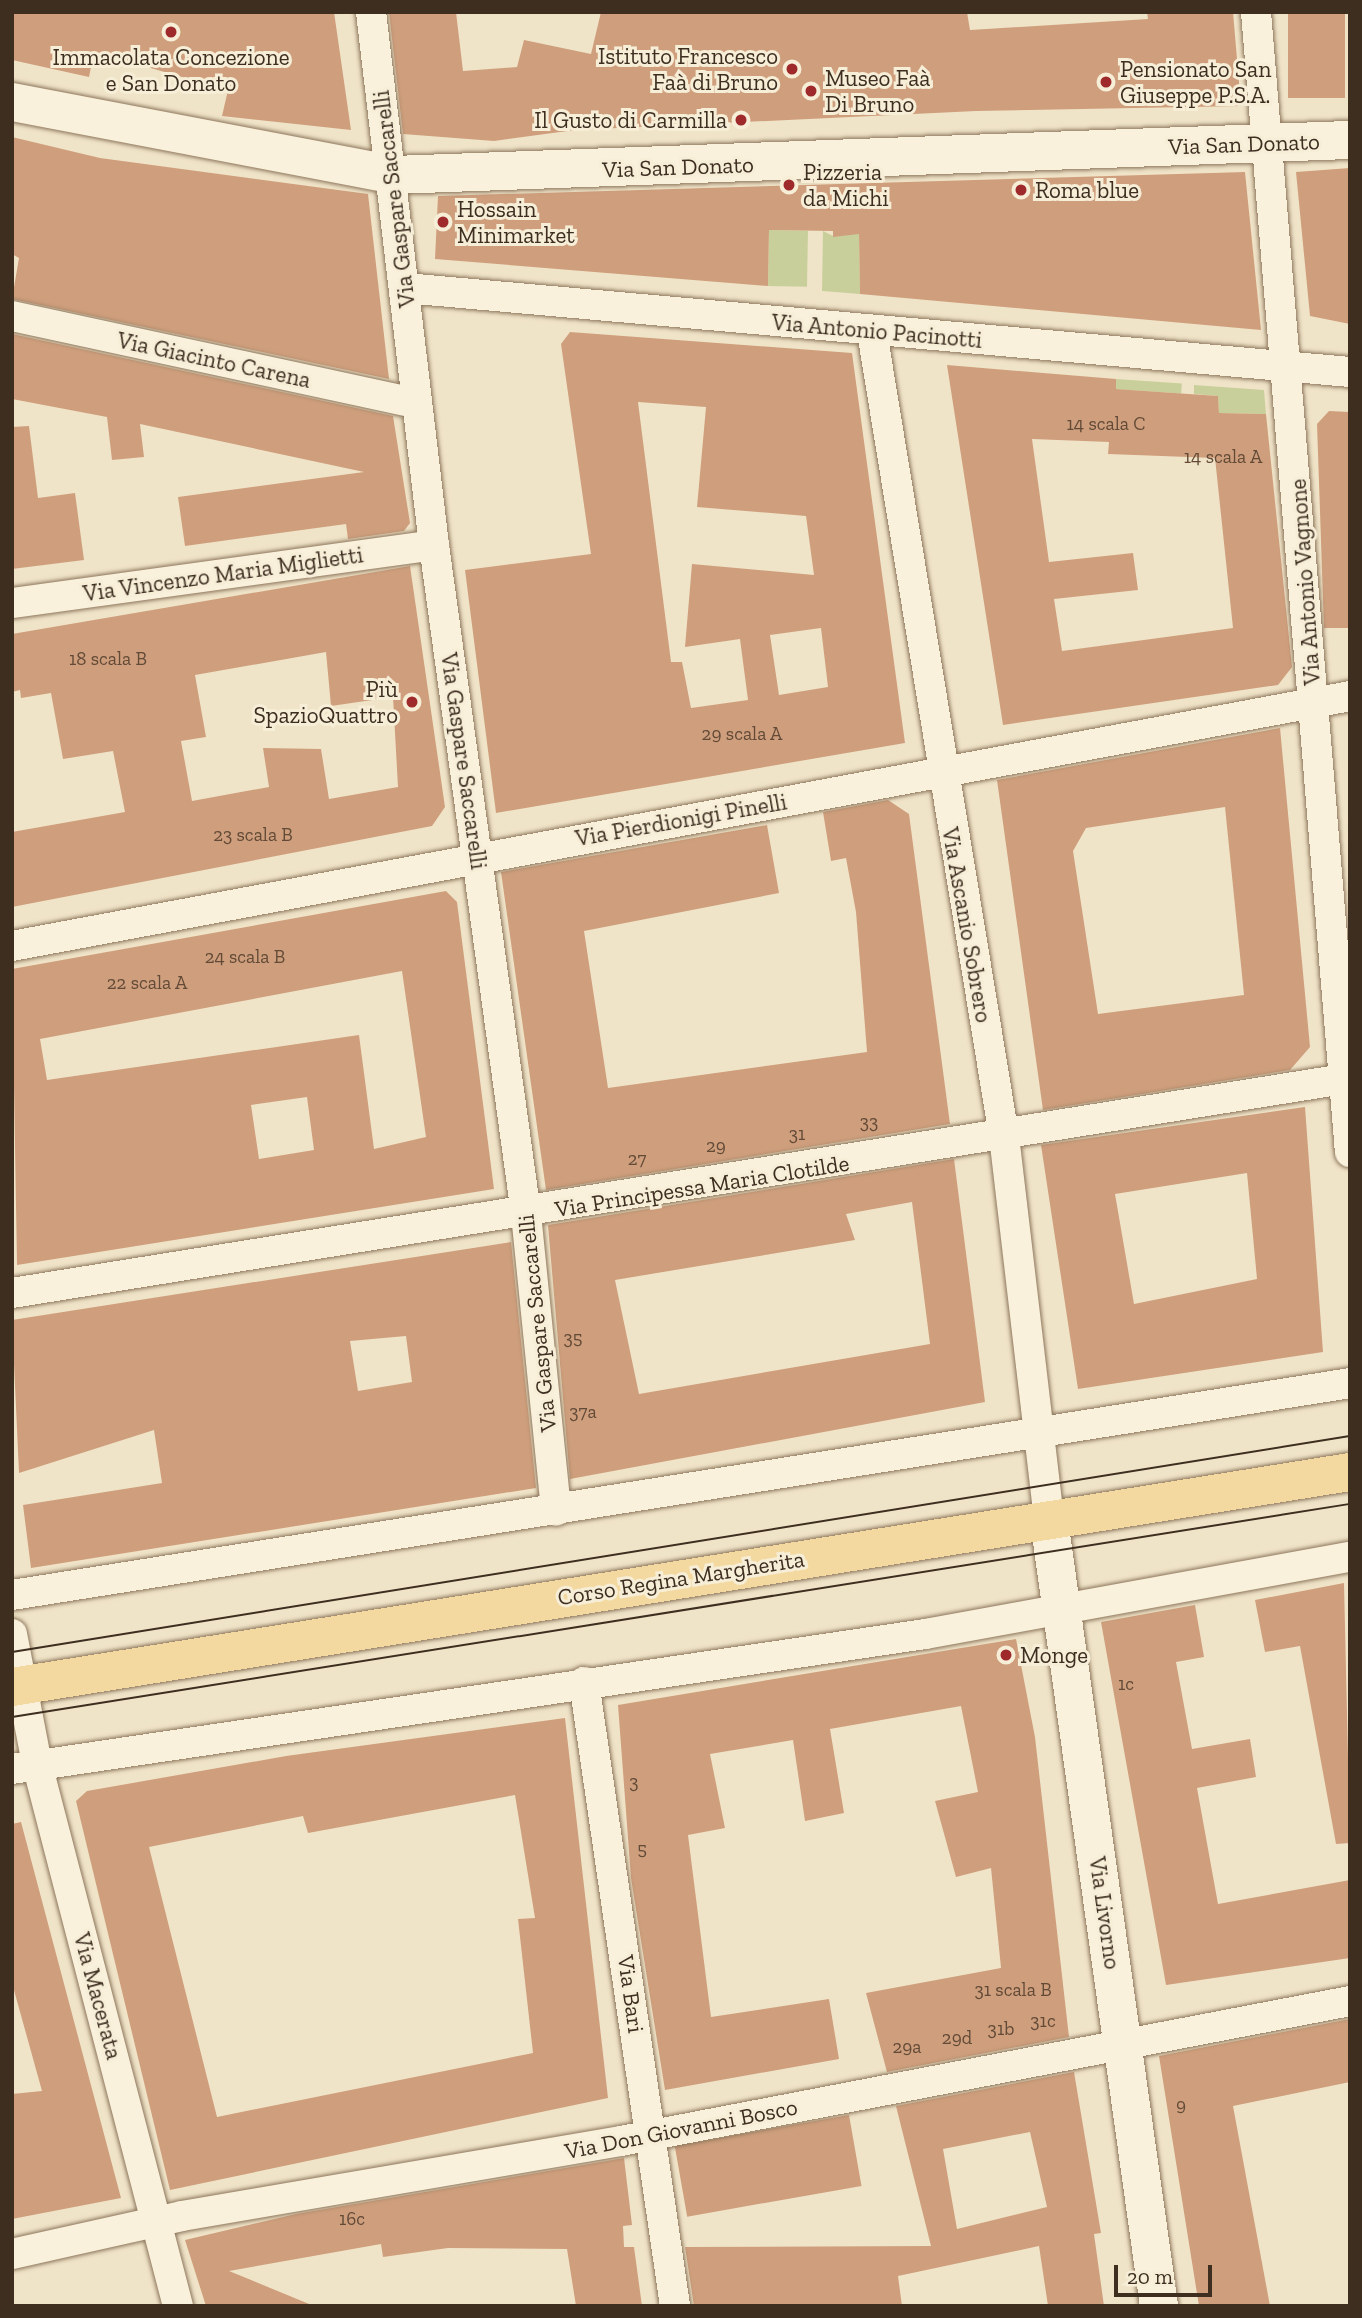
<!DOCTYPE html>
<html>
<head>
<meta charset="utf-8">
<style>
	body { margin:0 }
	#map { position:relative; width:1362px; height:2318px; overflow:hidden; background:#f0e4c8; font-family:"Zilla Slab",serif }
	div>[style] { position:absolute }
	.green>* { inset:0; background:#c9cf9b; transform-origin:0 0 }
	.building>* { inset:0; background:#cf9f7d; transform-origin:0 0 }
	.roads { filter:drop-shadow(0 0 2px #8d765c) drop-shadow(0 0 2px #8d765c) }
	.street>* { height:30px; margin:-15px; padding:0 15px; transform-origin:15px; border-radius:15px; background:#faf1dc }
	.secondary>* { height:38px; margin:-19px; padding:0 19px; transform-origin:19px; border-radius:19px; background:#faf1dc }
	.primary>* { height:38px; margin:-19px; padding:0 19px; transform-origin:19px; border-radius:19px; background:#f3d9a0 }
	.tram>* { height:2px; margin:-1px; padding:0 1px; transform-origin:1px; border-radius:1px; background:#3d2e20 }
	.dots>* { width:19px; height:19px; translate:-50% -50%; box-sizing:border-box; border:4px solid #f7eed8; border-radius:50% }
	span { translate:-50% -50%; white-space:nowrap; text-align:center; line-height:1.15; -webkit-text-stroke:6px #f7eed8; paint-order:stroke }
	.number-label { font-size:19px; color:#624a37 }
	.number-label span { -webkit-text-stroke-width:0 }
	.poi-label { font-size:23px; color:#3d2e20 }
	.right { translate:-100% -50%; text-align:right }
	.left { translate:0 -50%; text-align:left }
	.street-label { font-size:23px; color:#3d2e20 }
	.frame { position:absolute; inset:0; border:14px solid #3d2e20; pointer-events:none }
	.scale { position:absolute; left:1114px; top:2265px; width:98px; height:32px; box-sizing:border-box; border:4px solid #3d2e20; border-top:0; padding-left:9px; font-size:21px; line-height:24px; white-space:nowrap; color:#3d2e20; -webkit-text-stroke:5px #f7eed8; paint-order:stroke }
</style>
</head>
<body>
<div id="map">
	<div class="green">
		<i style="left:769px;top:230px;width:39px;height:56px;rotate:1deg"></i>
		<i style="clip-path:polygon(823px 231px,833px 236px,859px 231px,860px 294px,822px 291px)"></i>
		<i style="left:1116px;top:379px;width:66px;height:10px;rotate:4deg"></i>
		<i style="clip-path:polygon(1194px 385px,1264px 390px,1266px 414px,1219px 413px,1218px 396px,1194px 394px)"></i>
	</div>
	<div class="building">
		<i style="clip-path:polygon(12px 12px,334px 12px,351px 130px,222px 116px,228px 90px,94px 52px,89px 77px,12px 60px)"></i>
		<i style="clip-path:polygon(389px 12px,456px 12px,463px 71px,517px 67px,524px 40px,591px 54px,601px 12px,967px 12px,970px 30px,1148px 19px,1147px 12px,1233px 12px,1241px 106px,976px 111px,575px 130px,494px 141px,403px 134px)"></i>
		<i style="left:1288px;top:12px;width:57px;height:86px"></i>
		<i style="clip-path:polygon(12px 137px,100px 158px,368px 194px,389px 379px,12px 299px,19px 258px,12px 254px)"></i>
		<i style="clip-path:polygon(1350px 168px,1350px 324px,1310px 316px,1296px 172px)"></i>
		<i style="clip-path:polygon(1245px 172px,1261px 330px,860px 294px,859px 234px,833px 237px,833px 231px,769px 230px,768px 286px,435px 259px,438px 196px)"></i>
		<i style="clip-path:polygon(evenodd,570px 332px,852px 353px,905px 743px,496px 813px,465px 570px,591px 554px,561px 344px,570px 332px,638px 402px,706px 407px,697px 507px,806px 516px,814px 575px,692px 564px,685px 647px,740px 639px,748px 700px,691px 708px,682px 662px,671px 662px,638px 402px,570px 332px,821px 628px,828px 687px,779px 695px,770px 635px,821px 628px)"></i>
		<i style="clip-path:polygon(12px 334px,393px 416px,410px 523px,404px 531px,348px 539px,346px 524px,185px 546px,178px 497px,364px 472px,140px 424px,144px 457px,112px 460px,107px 417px,12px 399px)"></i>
		<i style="clip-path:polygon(evenodd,947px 365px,1116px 379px,1116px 389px,1218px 396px,1219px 413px,1266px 414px,1292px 667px,1278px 685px,1003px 725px,947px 365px,1032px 439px,1109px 442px,1108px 454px,1215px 458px,1233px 628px,1062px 651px,1054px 599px,1138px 590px,1133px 553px,1049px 562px,1032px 439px)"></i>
		<i style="clip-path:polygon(1329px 411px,1350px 412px,1350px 628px,1324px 628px,1317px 424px)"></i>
		<i style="clip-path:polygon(29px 426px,38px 498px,75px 493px,84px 560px,12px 569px,12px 427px)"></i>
		<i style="clip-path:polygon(evenodd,410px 566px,445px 807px,432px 826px,12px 907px,12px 832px,125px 812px,113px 751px,63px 759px,51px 693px,21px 698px,20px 690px,12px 692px,12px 634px,410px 566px,326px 652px,331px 706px,393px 697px,398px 787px,329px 799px,321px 749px,263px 748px,269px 787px,192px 801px,181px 741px,206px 737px,195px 675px,326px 652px)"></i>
		<i style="clip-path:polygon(evenodd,1280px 728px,1310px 1047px,1290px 1070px,1043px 1110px,997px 780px,1280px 728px,1225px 807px,1244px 995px,1098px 1014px,1073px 851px,1086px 828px,1225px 807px)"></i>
		<i style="clip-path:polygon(888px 800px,909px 814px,950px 1124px,546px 1190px,501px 872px,767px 825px,779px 893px,584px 931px,608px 1088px,867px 1052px,856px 912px,846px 858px,831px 861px,823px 812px)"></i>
		<i style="clip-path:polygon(evenodd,446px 891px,457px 902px,494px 1189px,17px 1265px,12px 969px,446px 891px,402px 971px,426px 1137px,374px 1149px,359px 1035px,47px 1080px,40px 1039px,402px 971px,446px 891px,307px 1097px,314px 1150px,259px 1159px,251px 1105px,307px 1097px)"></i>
		<i style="clip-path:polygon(evenodd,1305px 1107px,1323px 1352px,1078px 1389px,1041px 1145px,1305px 1107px,1247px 1173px,1257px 1279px,1134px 1304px,1115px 1194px,1247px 1173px)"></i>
		<i style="clip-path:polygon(evenodd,954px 1159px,985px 1402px,570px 1479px,548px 1225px,954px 1159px,912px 1202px,930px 1344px,639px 1394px,615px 1280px,855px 1240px,846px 1214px,912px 1202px)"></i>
		<i style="clip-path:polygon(evenodd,511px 1242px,536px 1488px,31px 1568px,23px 1505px,162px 1483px,154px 1430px,19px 1473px,12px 1320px,511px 1242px,406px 1336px,412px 1382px,358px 1391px,350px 1341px,406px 1336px)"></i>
		<i style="clip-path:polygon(1344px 1583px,1350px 1843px,1336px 1844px,1300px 1646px,1265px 1652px,1255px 1600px)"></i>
		<i style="clip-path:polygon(1195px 1605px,1204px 1657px,1176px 1662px,1192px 1749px,1250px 1739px,1256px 1777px,1197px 1788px,1218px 1904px,1350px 1880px,1350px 1958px,1166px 1985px,1101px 1622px)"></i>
		<i style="clip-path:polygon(1016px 1639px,1035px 1737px,1069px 2037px,887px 2072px,866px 1993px,1001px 1968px,991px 1868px,956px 1877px,935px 1801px,978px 1792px,961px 1706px,830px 1729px,844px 1813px,805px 1821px,793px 1740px,710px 1754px,725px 1828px,688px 1835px,711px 2017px,829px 1999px,839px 2059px,665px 2090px,631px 1878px,618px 1705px)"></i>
		<i style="clip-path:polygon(evenodd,565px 1718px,608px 2098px,170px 2190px,76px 1801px,87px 1791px,286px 1756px,565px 1718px,515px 1795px,535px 1918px,518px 1919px,533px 2053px,217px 2117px,149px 1847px,303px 1816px,308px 1833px,515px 1795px)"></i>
		<i style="clip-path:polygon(21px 1822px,121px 2198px,12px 2219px,12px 2094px,42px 2091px,12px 1983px,12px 1824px)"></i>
		<i style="clip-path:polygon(1350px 2019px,1350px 2082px,1233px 2106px,1270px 2306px,1199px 2306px,1159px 2056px)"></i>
		<i style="clip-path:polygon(evenodd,1074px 2072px,1101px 2233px,1094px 2234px,1104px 2306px,1048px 2306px,1039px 2246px,898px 2276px,902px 2306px,694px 2306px,685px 2247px,931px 2246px,896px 2106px,1074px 2072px,1030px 2132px,1047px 2207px,957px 2229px,943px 2149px,1030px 2132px)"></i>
		<i style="left:849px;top:2115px;width:72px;height:177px;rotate:80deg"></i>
		<i style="clip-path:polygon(624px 2158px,632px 2225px,623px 2226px,624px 2247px,634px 2247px,642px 2306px,576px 2306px,567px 2249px,448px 2248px,383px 2257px,381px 2244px,229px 2271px,314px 2306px,206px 2306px,185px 2240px,296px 2214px)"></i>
	</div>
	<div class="roads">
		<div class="street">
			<i style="left:371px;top:12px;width:537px;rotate:83.26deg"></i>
			<i style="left:434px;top:545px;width:675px;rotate:82.17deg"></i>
			<i style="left:526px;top:1214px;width:298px;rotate:84.2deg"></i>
			<i style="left:1256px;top:12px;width:1144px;rotate:85.29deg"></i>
			<i style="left:405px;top:288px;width:949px;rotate:5.08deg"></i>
			<i style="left:12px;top:316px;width:413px;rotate:12.2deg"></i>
			<i style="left:872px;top:332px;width:815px;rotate:80.68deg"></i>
			<i style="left:1004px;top:1136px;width:387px;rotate:83.3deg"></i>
			<i style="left:12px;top:603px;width:426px;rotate:-7.8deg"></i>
			<i style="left:12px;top:946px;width:1361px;rotate:-10.58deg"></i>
			<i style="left:12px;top:1293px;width:1355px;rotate:-9.13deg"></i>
			<i style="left:12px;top:1595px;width:1355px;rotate:-9deg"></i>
			<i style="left:12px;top:1634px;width:132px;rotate:79.1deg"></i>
			<i style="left:37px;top:1764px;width:560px;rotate:75.42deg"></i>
			<i style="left:584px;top:1682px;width:631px;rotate:81.7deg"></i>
			<i style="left:12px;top:1769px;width:923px;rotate:-8.41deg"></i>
			<i style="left:925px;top:1634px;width:432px;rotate:-10.3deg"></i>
			<i style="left:12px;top:2254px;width:174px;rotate:-12.6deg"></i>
			<i style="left:182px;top:2216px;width:445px;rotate:-9.7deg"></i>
			<i style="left:621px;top:2141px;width:742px;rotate:-10.87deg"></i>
		</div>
		<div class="secondary">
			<i style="left:12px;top:102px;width:389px;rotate:10.8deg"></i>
			<i style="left:394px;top:175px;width:957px;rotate:-2.1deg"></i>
			<i style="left:1049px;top:1520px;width:794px;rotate:82.03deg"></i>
		</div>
		<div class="primary">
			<i style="left:12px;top:1687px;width:1355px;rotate:-9.13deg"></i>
		</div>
	</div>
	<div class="tram">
		<i style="left:12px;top:1652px;width:1355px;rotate:-9.17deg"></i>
		<i style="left:12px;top:1717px;width:1355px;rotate:-9.05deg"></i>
	</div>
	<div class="dots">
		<i style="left:171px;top:32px;background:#9e2a2b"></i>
		<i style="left:792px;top:69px;background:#9e2a2b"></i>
		<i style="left:1106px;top:82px;background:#9e2a2b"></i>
		<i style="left:811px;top:91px;background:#9e2a2b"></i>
		<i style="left:741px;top:120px;background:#9e2a2b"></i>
		<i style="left:789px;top:185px;background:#9e2a2b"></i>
		<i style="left:1021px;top:190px;background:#9e2a2b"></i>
		<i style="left:443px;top:222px;background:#9e2a2b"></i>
		<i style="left:412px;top:702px;background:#9e2a2b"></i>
		<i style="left:1006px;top:1655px;background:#9e2a2b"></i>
	</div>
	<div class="number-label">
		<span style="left:1106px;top:424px">14 scala C</span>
		<span style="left:1223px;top:457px">14 scala A</span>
		<span style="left:108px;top:659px">18 scala B</span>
		<span style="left:742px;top:734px">29 scala A</span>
		<span style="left:253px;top:835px">23 scala B</span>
		<span style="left:245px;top:957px">24 scala B</span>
		<span style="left:147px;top:983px">22 scala A</span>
		<span style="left:869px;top:1122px">33</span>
		<span style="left:797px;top:1134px">31</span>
		<span style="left:716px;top:1146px">29</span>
		<span style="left:637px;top:1159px">27</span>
		<span style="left:573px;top:1338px">35</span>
		<span style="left:583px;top:1412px">37a</span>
		<span style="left:1126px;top:1684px">1c</span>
		<span style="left:634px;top:1782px">3</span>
		<span style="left:642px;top:1849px">5</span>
		<span style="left:1013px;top:1990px">31 scala B</span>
		<span style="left:1043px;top:2021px">31c</span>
		<span style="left:1001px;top:2029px">31b</span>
		<span style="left:957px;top:2038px">29d</span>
		<span style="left:907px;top:2047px">29a</span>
		<span style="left:1181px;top:2105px">9</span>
		<span style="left:352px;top:2219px">16c</span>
	</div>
	<div class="poi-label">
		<span class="right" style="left:778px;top:69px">Istituto Francesco<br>Faà di Bruno</span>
		<span style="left:171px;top:70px">Immacolata Concezione<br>e San Donato</span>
		<span class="left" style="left:1120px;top:82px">Pensionato San<br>Giuseppe P.S.A.</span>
		<span class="left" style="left:825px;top:91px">Museo Faà<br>Di Bruno</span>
		<span class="right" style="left:727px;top:120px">Il Gusto di Carmilla</span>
		<span class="left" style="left:803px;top:185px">Pizzeria<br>da Michi</span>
		<span class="left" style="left:1035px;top:190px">Roma blue</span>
		<span class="left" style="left:457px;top:222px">Hossain<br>Minimarket</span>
		<span class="right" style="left:398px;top:702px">Più<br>SpazioQuattro</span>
		<span class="left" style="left:1020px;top:1655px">Monge</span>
	</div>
	<div class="street-label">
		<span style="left:1244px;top:144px;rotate:-2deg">Via San Donato</span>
		<span style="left:678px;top:167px;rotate:-2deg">Via San Donato</span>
		<span style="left:394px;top:199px;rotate:-97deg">Via Gaspare Saccarelli</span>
		<span style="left:877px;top:331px;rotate:5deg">Via Antonio Pacinotti</span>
		<span style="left:214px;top:360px;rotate:12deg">Via Giacinto Carena</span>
		<span style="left:223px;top:574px;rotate:-8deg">Via Vincenzo Maria Miglietti</span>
		<span style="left:1305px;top:582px;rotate:-94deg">Via Antonio Vagnone</span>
		<span style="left:464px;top:761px;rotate:82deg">Via Gaspare Saccarelli</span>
		<span style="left:681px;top:820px;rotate:-10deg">Via Pierdionigi Pinelli</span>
		<span style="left:967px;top:925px;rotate:80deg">Via Ascanio Sobrero</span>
		<span style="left:702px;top:1186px;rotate:-9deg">Via Principessa Maria Clotilde</span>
		<span style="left:537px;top:1323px;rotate:-96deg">Via Gaspare Saccarelli</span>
		<span style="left:681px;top:1578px;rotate:-9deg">Corso Regina Margherita</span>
		<span style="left:1105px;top:1913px;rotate:82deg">Via Livorno</span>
		<span style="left:631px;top:1994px;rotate:82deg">Via Bari</span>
		<span style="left:98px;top:1996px;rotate:75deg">Via Macerata</span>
		<span style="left:681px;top:2129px;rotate:-11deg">Via Don Giovanni Bosco</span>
	</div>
	<div class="frame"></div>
	<div class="scale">20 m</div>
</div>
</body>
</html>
